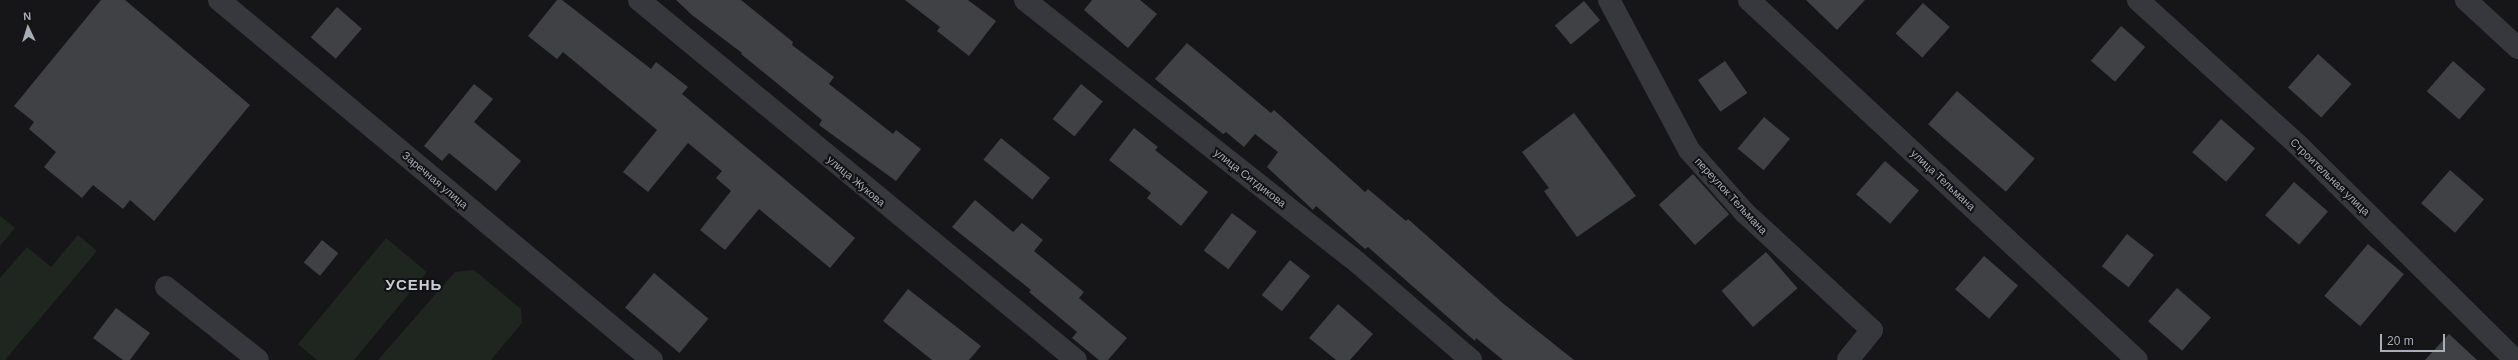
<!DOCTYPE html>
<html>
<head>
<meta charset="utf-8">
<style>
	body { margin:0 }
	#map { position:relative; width:2518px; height:360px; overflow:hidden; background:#161618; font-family:Helvetica,sans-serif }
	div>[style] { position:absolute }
	.green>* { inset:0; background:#1e261f }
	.building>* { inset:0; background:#404145; transform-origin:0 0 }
	.minor>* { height:22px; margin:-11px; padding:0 11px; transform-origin:11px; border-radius:11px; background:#37383d }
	span { translate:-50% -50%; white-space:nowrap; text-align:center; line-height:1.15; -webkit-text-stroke:4px #111113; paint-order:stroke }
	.street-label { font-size:11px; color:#a8adb8 }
	.district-label { font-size:15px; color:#c9ccd4; font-weight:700; letter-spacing:1px }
	.north { position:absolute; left:8px; top:8px; width:40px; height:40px; -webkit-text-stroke:3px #111113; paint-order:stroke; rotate:356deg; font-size:11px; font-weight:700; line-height:16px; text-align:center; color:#a8adb8 }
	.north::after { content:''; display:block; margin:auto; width:14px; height:18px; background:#a8adb8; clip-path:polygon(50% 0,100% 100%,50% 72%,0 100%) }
	.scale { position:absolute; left:2380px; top:334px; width:65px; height:18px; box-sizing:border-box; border:2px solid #a8adb8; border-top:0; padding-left:5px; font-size:12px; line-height:14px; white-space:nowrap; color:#a8adb8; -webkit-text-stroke:3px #111113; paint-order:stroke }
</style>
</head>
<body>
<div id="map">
	<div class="green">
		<i style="clip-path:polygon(0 216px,15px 228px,0 246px)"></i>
		<i style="clip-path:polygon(78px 235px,97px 251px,5px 360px,0 360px,0 278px,27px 247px,51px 267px)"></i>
		<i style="clip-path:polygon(386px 238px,427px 272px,354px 360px,317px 360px,298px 344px)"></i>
		<i style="clip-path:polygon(474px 270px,521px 309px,522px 323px,491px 360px,378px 360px,455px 272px)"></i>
	</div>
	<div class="building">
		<i style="clip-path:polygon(101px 0,125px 0,250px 105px,154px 221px,130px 200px,123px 209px,93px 185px,82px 198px,44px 167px,56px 152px,29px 129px,34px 122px,14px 106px)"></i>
		<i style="clip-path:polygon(557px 0,562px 0,651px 69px,656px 62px,688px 87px,682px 94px,855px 238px,830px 268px,759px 209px,725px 250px,700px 230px,731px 191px,716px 178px,722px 171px,688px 143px,648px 192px,623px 172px,657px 130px,563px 52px,557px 59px,528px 36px)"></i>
		<i style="clip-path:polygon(676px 0,741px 0,793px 42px,792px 45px,834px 77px,829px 84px,893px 134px,896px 130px,921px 149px,896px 181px,819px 125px,822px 120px,741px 54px,742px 53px,692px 15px)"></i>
		<i style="clip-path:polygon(905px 0,968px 0,996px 21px,969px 56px,937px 31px,940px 27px)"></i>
		<i style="clip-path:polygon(1092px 0,1140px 0,1157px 14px,1128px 48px,1084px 10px)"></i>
		<i style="clip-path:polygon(1806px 0,1865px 0,1837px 30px)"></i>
		<i style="left:1584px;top:1px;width:25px;height:38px;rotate:50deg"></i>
		<i style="left:1923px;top:3px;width:36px;height:41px;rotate:42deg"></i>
		<i style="left:337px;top:7px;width:33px;height:40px;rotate:41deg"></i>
		<i style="left:2121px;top:26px;width:32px;height:46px;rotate:41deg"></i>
		<i style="clip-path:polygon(1187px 43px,1271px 113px,1274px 110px,1365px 192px,1368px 189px,1406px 221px,1408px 219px,1505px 305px,1574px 360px,1503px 360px,1476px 338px,1475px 341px,1368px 247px,1365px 249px,1316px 206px,1313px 210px,1267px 167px,1278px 152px,1255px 134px,1244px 147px,1226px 132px,1223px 134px,1155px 79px)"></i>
		<i style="left:2318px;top:54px;width:45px;height:45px;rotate:42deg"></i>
		<i style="left:1725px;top:61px;width:39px;height:33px;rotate:55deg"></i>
		<i style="left:2453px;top:61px;width:43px;height:40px;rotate:41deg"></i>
		<i style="clip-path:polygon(474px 84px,493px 99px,474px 122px,521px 161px,496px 191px,449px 153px,442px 161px,424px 146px)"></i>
		<i style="left:1081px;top:84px;width:28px;height:45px;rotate:39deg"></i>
		<i style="left:1957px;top:91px;width:103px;height:44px;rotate:41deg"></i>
		<i style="clip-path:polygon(1574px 113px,1636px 196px,1577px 237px,1544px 191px,1549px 188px,1522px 152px)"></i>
		<i style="left:1764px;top:117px;width:34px;height:41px;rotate:40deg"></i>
		<i style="left:2221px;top:119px;width:45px;height:44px;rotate:41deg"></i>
		<i style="clip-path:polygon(1134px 128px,1158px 147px,1155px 150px,1208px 192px,1181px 226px,1147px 198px,1151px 193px,1109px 160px)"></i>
		<i style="left:1001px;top:138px;width:63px;height:28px;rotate:39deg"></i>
		<i style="left:1885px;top:161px;width:45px;height:44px;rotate:41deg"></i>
		<i style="left:2450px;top:170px;width:45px;height:44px;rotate:41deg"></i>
		<i style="left:1693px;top:174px;width:54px;height:46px;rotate:48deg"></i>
		<i style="left:2294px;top:182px;width:45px;height:44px;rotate:41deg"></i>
		<i style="clip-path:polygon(975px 200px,1013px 232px,1022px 223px,1043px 240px,1034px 251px,1084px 292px,1079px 298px,1127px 338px,1108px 360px,1099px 360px,1072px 338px,1077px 332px,1029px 292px,1031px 290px,952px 227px)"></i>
		<i style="left:1232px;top:213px;width:31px;height:47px;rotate:37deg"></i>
		<i style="left:2127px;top:234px;width:34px;height:41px;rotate:38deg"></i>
		<i style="left:322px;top:240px;width:21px;height:29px;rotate:39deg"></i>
		<i style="left:2368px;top:244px;width:47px;height:68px;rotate:40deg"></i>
		<i style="left:1766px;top:252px;width:48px;height:59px;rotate:49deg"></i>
		<i style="left:1984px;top:256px;width:45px;height:44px;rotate:41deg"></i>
		<i style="left:1290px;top:260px;width:26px;height:45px;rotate:39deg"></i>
		<i style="left:654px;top:273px;width:71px;height:45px;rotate:40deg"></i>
		<i style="left:2177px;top:288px;width:45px;height:44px;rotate:41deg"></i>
		<i style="clip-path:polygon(908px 289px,981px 346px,969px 360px,932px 360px,883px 321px)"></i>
		<i style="clip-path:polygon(1338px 304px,1373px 334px,1350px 360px,1336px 360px,1309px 338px)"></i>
		<i style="clip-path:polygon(116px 308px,150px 333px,130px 360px,123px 360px,93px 338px)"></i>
		<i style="clip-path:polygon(2449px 334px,2477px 360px,2425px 360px)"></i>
	</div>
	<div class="minor">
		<i style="left:219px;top:0;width:563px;rotate:39.74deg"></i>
		<i style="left:639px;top:0;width:566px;rotate:39.48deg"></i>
		<i style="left:1025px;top:0;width:415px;rotate:38.3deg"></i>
		<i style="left:1351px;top:257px;width:158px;rotate:40.6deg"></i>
		<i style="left:1609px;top:0;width:170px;rotate:61.9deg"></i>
		<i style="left:1689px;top:150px;width:83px;rotate:48.4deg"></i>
		<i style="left:1744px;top:212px;width:174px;rotate:42.7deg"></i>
		<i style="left:1872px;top:330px;width:38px;rotate:129deg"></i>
		<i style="left:1749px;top:0;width:529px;rotate:42.86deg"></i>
		<i style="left:2138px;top:0;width:216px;rotate:42.2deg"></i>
		<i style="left:2298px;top:145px;width:305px;rotate:44.7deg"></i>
		<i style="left:2466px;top:0;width:71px;rotate:42.7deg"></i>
		<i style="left:166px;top:287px;width:117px;rotate:38.4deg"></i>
	</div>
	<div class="street-label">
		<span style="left:2330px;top:177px;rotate:44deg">Строительная улица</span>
		<span style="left:1250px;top:178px;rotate:38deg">улица Ситдикова</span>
		<span style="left:435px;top:180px;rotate:40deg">Заречная улица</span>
		<span style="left:1943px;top:180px;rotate:43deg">улица Тельмана</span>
		<span style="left:856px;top:181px;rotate:40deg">улица Жукова</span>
		<span style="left:1731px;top:196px;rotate:47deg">переулок Тельмана</span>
	</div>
	<div class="district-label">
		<span style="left:414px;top:285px">УСЕНЬ</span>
	</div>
	<div class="north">N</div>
	<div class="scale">20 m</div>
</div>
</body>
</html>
